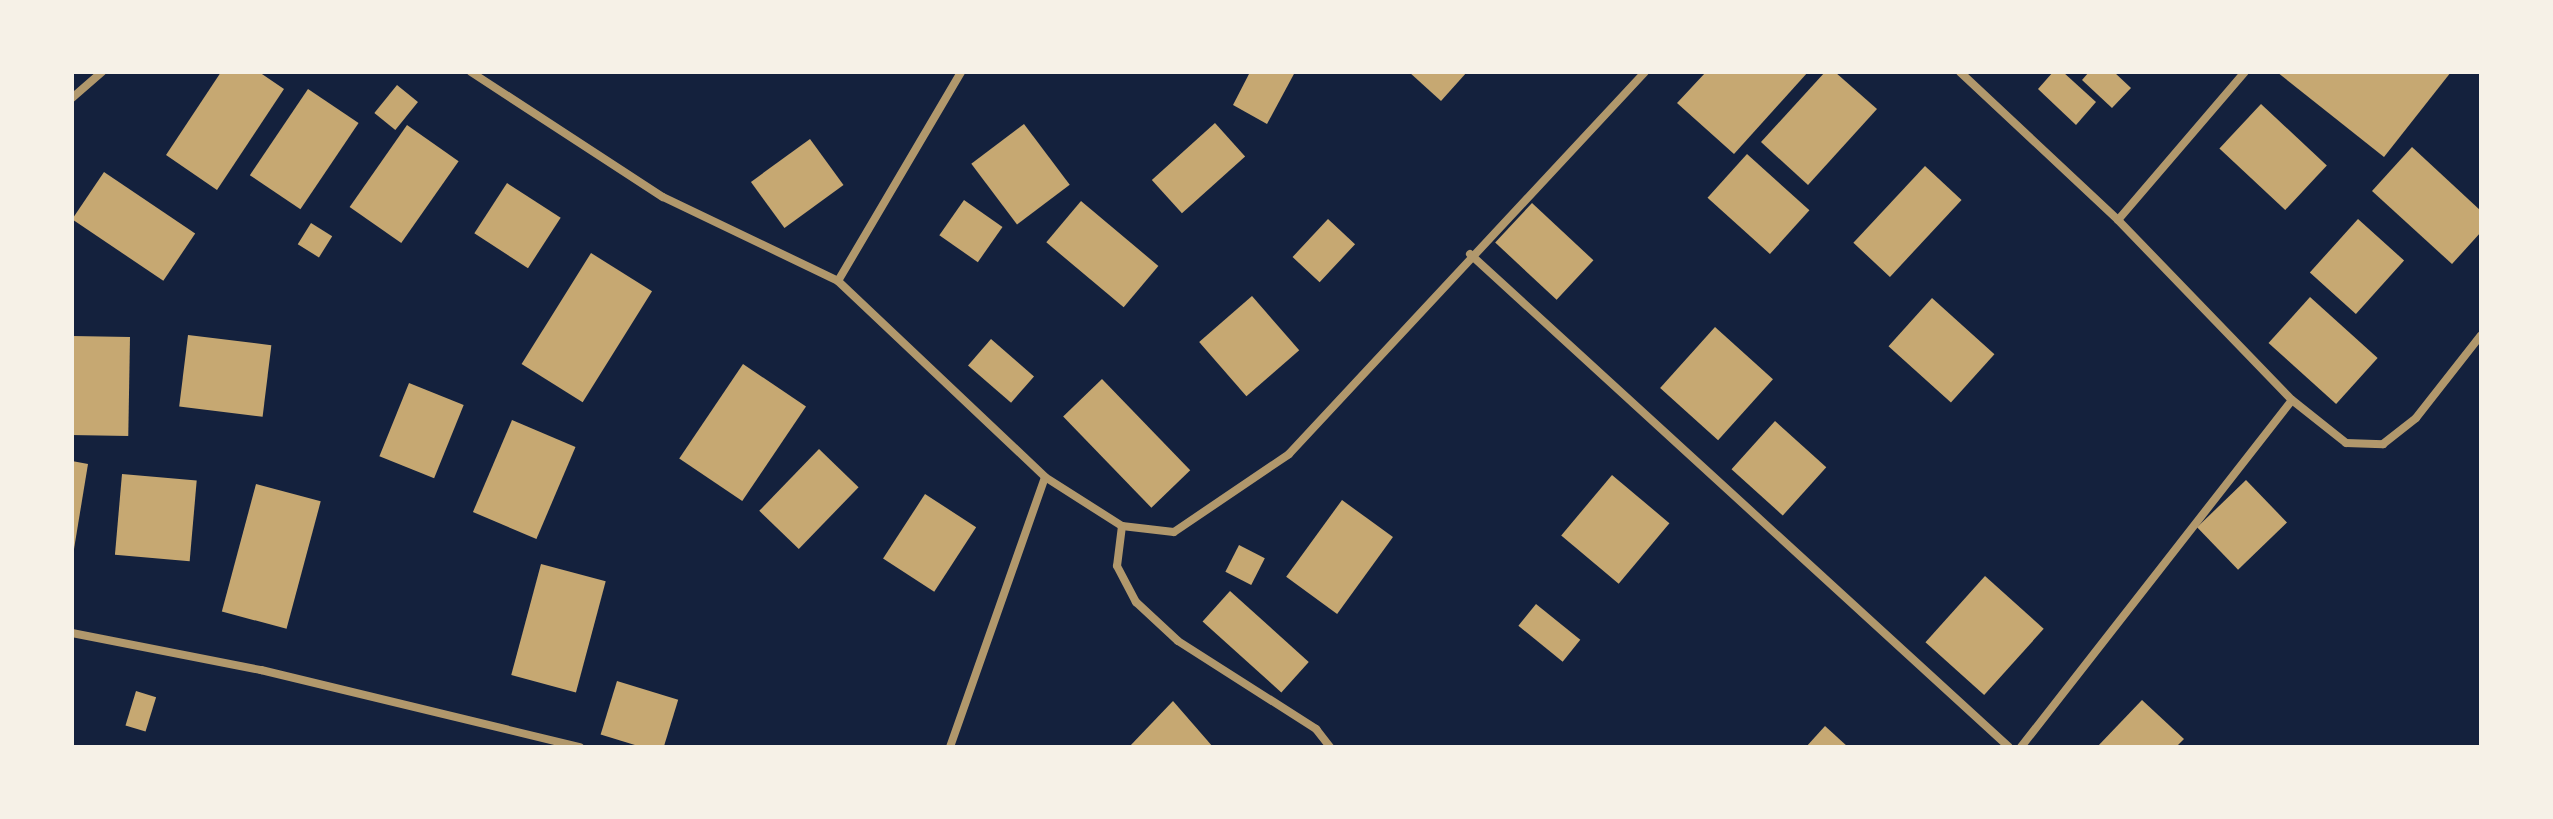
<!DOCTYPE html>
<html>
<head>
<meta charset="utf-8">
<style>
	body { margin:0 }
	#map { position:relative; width:2553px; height:819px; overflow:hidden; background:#14213d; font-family:"IBM Plex Serif",serif }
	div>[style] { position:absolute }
	.building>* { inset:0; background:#c6a872; transform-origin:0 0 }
	.minor>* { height:8px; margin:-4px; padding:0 4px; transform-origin:4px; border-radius:4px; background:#b1986c }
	span { translate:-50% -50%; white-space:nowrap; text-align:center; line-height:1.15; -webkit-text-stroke:8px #f6f1e7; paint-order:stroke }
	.frame { position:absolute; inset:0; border:74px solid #f6f1e7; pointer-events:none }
</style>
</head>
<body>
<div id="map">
	<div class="building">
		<i style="clip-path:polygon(221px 72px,259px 72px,284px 89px,217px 190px,166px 155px)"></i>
		<i style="clip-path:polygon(1250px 72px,1295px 72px,1267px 124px,1233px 105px)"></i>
		<i style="clip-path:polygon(1409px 72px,1467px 72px,1441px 101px)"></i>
		<i style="clip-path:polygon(1706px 72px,1808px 72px,1734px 154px,1677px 103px)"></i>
		<i style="clip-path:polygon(1825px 72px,1835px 72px,1877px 109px,1808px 185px,1761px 142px)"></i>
		<i style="clip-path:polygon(2053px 72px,2063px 72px,2096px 102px,2076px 125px,2038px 89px)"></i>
		<i style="clip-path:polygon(2089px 72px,2114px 72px,2131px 88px,2112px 108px,2082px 80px)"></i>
		<i style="clip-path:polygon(2277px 72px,2451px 72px,2384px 157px)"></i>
		<i style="left:397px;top:85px;width:27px;height:36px;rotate:39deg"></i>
		<i style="left:308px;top:89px;width:61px;height:104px;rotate:34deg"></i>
		<i style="left:2261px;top:104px;width:90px;height:61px;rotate:43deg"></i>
		<i style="left:1215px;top:123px;width:45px;height:85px;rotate:48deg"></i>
		<i style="left:1024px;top:124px;width:76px;height:66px;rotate:53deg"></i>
		<i style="left:407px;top:125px;width:63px;height:100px;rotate:35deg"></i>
		<i style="left:810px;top:139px;width:57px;height:73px;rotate:54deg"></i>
		<i style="clip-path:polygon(2412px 147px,2481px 211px,2481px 232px,2452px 264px,2372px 191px)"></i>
		<i style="left:1747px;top:154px;width:84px;height:59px;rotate:42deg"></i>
		<i style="left:1925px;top:166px;width:50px;height:105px;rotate:43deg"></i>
		<i style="left:104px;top:172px;width:110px;height:57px;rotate:34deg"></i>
		<i style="left:507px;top:183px;width:64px;height:60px;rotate:33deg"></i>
		<i style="left:964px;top:200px;width:47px;height:43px;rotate:35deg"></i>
		<i style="left:1081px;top:201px;width:101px;height:54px;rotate:40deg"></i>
		<i style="left:1532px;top:203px;width:84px;height:54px;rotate:43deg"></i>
		<i style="left:1328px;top:219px;width:37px;height:52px;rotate:43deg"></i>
		<i style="left:2358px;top:219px;width:62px;height:72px;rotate:42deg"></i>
		<i style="left:311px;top:223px;width:25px;height:25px;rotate:32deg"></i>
		<i style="left:591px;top:253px;width:72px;height:131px;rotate:32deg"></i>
		<i style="left:1252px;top:296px;width:72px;height:70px;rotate:49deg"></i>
		<i style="left:2310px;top:297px;width:91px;height:62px;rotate:42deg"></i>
		<i style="left:1932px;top:298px;width:84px;height:65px;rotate:42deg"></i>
		<i style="left:1715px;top:327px;width:78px;height:82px;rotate:42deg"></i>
		<i style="left:188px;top:335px;width:84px;height:72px;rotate:7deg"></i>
		<i style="left:72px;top:336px;width:58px;height:99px;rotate:1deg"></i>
		<i style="left:991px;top:339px;width:57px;height:35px;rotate:41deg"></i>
		<i style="left:743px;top:364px;width:76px;height:114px;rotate:34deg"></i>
		<i style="left:1102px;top:379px;width:127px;height:54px;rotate:46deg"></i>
		<i style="left:409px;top:383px;width:59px;height:79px;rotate:22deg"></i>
		<i style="left:512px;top:420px;width:69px;height:100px;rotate:23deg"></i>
		<i style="left:1775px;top:421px;width:69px;height:65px;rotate:42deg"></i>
		<i style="left:819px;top:449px;width:55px;height:86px;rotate:44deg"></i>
		<i style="clip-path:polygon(72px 461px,88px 464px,74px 549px,72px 549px)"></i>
		<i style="left:122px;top:474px;width:75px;height:81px;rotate:5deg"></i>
		<i style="left:1612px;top:475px;width:75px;height:79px;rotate:40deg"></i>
		<i style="left:2246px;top:480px;width:59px;height:68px;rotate:46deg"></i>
		<i style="left:256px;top:484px;width:67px;height:132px;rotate:15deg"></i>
		<i style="left:925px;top:494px;width:61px;height:77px;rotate:33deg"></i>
		<i style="left:1342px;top:500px;width:63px;height:95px;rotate:36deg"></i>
		<i style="left:1239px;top:545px;width:29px;height:30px;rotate:27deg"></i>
		<i style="left:541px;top:564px;width:67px;height:115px;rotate:15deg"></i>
		<i style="left:1985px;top:576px;width:79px;height:89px;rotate:42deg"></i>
		<i style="left:1230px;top:591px;width:106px;height:41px;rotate:42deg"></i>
		<i style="left:1536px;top:604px;width:57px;height:28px;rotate:39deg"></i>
		<i style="left:617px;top:681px;width:64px;height:56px;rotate:17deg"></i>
		<i style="left:136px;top:691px;width:21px;height:36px;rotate:17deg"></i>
		<i style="clip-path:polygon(2142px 700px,2184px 739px,2176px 747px,2097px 747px)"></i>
		<i style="clip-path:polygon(1173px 701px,1213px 747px,1129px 747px)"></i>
		<i style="clip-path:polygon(1825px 726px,1848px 747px,1806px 747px)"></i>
	</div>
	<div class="minor">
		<i style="left:471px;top:72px;width:229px;rotate:33.1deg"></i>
		<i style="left:663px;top:197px;width:194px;rotate:25.6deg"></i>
		<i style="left:838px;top:281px;width:285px;rotate:43.4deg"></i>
		<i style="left:1045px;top:477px;width:91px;rotate:32.5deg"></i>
		<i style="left:1122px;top:526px;width:52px;rotate:6.6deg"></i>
		<i style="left:1174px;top:532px;width:139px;rotate:-34.1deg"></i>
		<i style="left:1289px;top:454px;width:522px;rotate:-47.02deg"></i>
		<i style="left:1960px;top:72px;width:216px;rotate:43.1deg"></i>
		<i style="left:2118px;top:220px;width:250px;rotate:46deg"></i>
		<i style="left:2292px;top:400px;width:69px;rotate:38.5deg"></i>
		<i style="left:2346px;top:443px;width:37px;rotate:2deg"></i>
		<i style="left:2383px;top:444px;width:42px;rotate:-38.2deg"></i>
		<i style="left:2416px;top:418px;width:105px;rotate:-51.9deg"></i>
		<i style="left:72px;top:98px;width:40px;rotate:-41deg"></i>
		<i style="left:2118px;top:220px;width:195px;rotate:-49.4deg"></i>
		<i style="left:1470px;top:254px;width:730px;rotate:42.45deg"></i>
		<i style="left:838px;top:281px;width:243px;rotate:-59.5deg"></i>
		<i style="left:1122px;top:526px;width:40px;rotate:97.1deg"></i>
		<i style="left:1117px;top:566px;width:41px;rotate:62.2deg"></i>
		<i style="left:1136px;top:602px;width:57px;rotate:42.9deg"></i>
		<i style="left:1178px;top:641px;width:164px;rotate:32.5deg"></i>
		<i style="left:1316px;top:729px;width:23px;rotate:52deg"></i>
		<i style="left:72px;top:633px;width:193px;rotate:11.1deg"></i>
		<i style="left:261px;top:670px;width:328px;rotate:13.6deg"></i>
		<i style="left:950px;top:747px;width:286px;rotate:-70.6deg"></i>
		<i style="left:2021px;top:747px;width:440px;rotate:-52deg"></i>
	</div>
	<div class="frame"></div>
</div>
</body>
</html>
